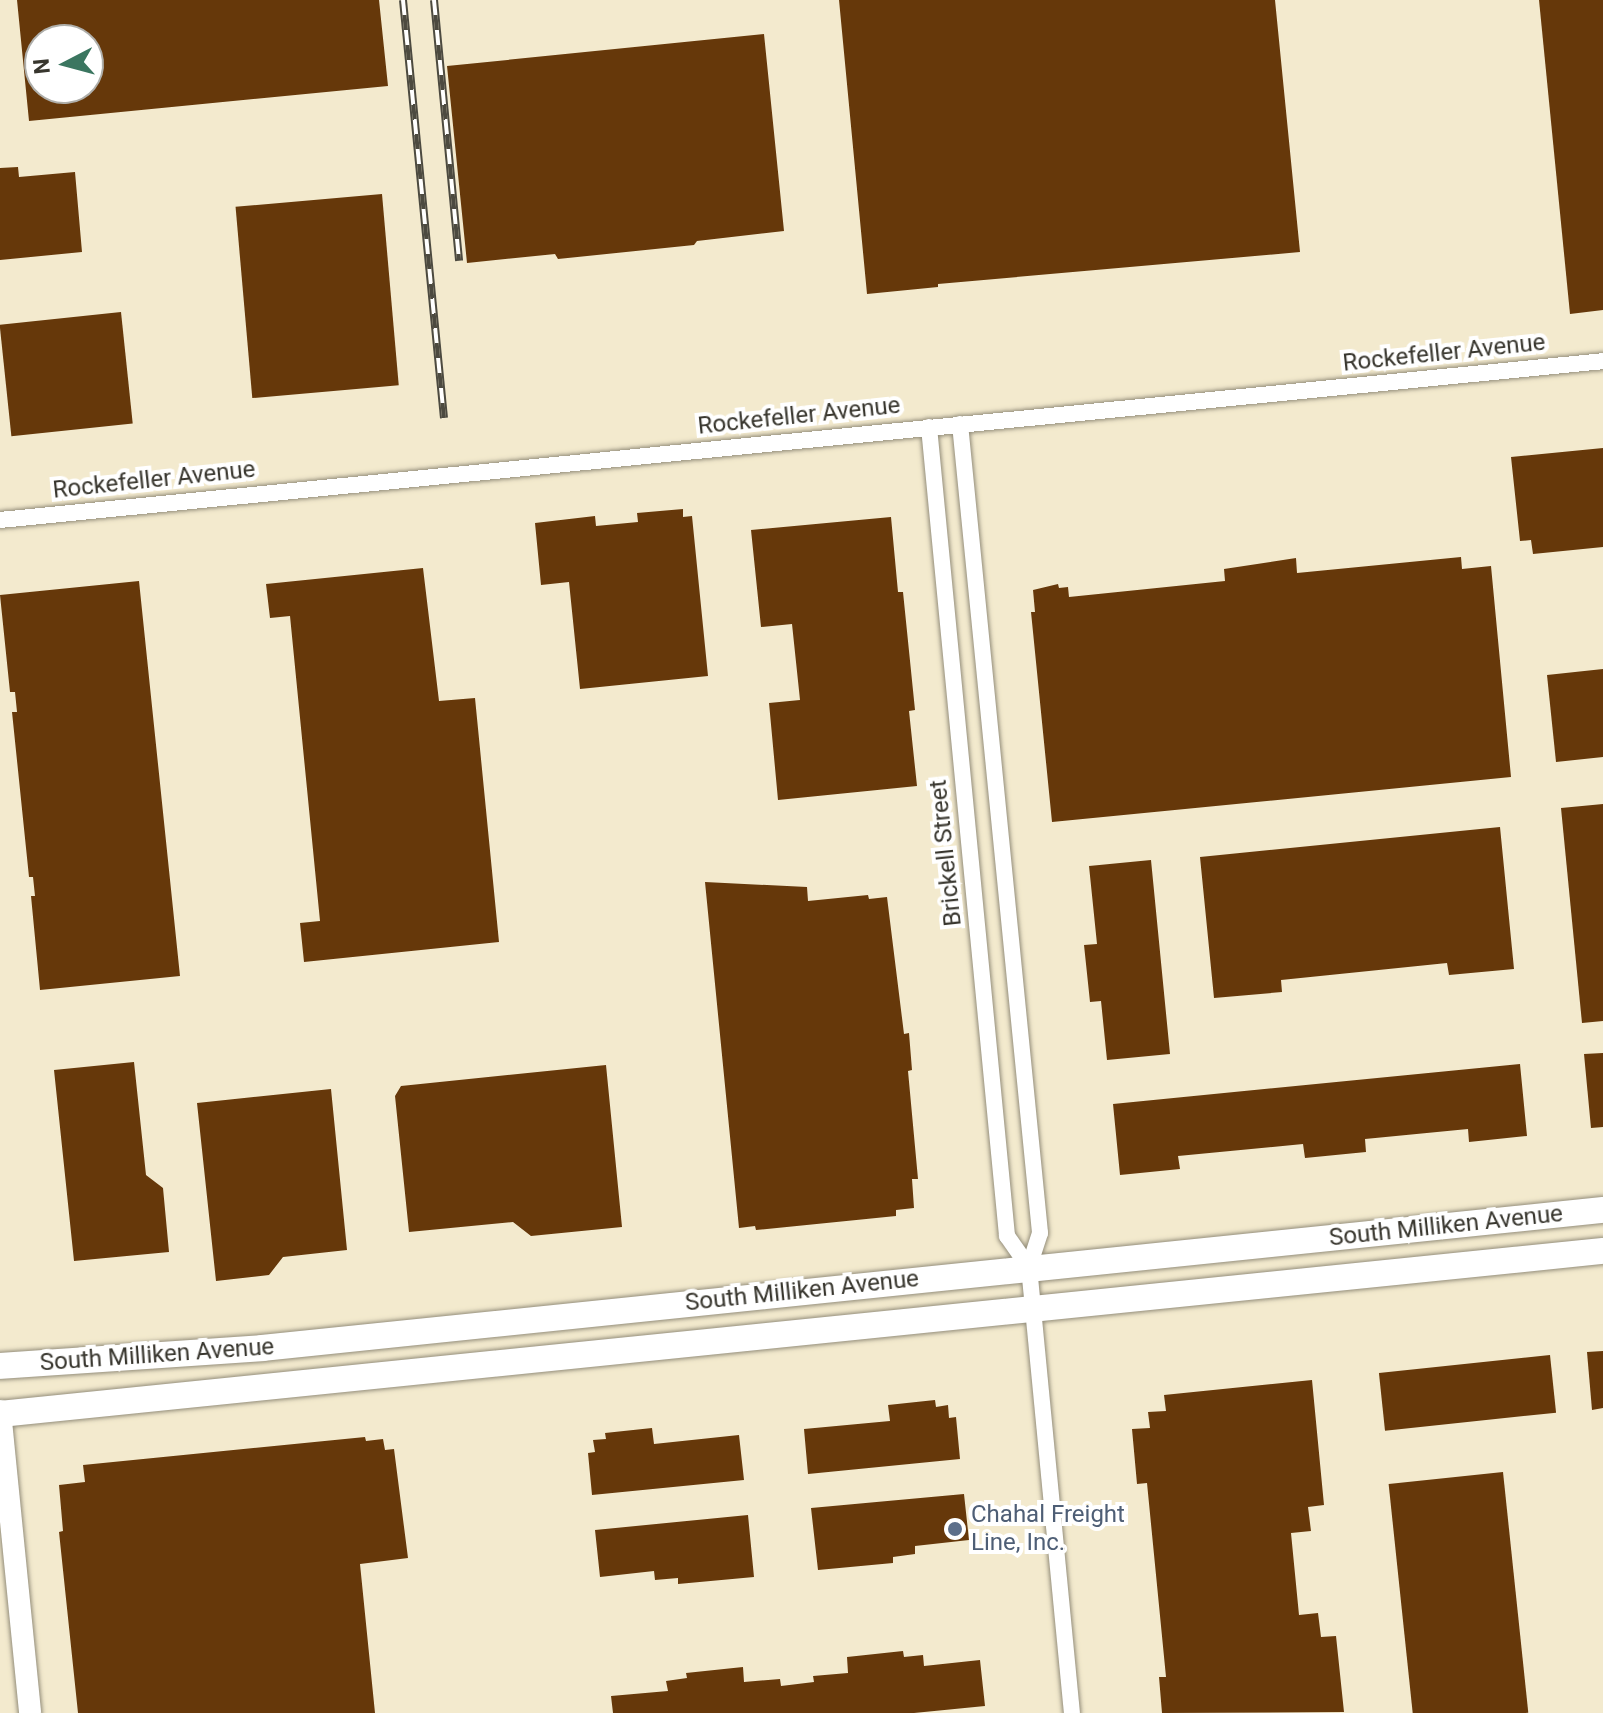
<!DOCTYPE html>
<html>
<head>
<meta charset="utf-8">
<style>
	body { margin:0 }
	#map { position:relative; width:1603px; height:1713px; overflow:hidden; background:#fcf5e1; font-family:Roboto,sans-serif }
	div>[style] { position:absolute }
	.built>* { inset:0; background:#f3eace }
	.building>* { inset:0; background:#66380a; transform-origin:0 0 }
	.roads { filter:drop-shadow(0 0 2px #948e7b) drop-shadow(0 0 2px #948e7b) }
	.street>* { height:16px; margin:-8px; padding:0 8px; transform-origin:8px; border-radius:8px; background:#fff }
	.secondary>* { height:22px; margin:-11px; padding:0 11px; transform-origin:11px; border-radius:11px; background:#fff }
	.primary>* { height:26px; margin:-13px; padding:0 13px; transform-origin:13px; border-radius:13px; background:#fff }
	.rail>* { height:8px; margin-top:-4px; transform-origin:0; background:repeating-linear-gradient(90deg,#fff 0 15px,#4c4a40 0 30px); box-sizing:border-box; border-block:2px solid #4c4a40 }
	.dots>* { width:22px; height:22px; translate:-50% -50%; box-sizing:border-box; border:4px solid #fff; border-radius:50% }
	span { translate:-50% -50%; white-space:nowrap; text-align:center; line-height:1.15; -webkit-text-stroke:8px #fff; paint-order:stroke }
	.street-label { font-size:24px; color:#38362e }
	.service-label { font-size:24px; color:#4e5e75 }
	.left { translate:0 -50%; text-align:left }
	.north { position:absolute; left:24px; top:24px; width:80px; height:80px; box-sizing:border-box; background:#fff; border:2px solid #afafab; border-radius:50%; rotate:264deg; font-size:22px; font-weight:700; line-height:32px; text-align:center; color:#38362e }
	.north::after { content:''; display:block; margin:auto; width:28px; height:36px; background:#3b7660; clip-path:polygon(50% 0,100% 100%,50% 72%,0 100%) }
</style>
</head>
<body>
<div id="map">
	<div class="built">
		<i style="clip-path:polygon(evenodd,0 0,1603px 0,1603px 1713px,0 1713px,0 0,40px 40px,88px 40px,88px 88px,40px 88px,40px 40px)"></i>
	</div>
	<div class="building">
		<i style="clip-path:polygon(evenodd,17px 0,379px 0,388px 86px,29px 121px,17px 0,40px 40px,88px 40px,88px 88px,40px 88px,40px 40px)"></i>
		<i style="clip-path:polygon(839px 0,1275px 0,1300px 252px,938px 284px,938px 287px,867px 294px)"></i>
		<i style="clip-path:polygon(1539px 0,1603px 0,1603px 310px,1570px 314px)"></i>
		<i style="clip-path:polygon(764px 34px,784px 231px,697px 241px,694px 245px,558px 259px,555px 254px,467px 263px,447px 66px)"></i>
		<i style="clip-path:polygon(18px 167px,19px 177px,75px 172px,82px 252px,0 260px,0 168px)"></i>
		<i style="left:382px;top:194px;width:192px;height:147px;rotate:85deg"></i>
		<i style="left:121px;top:312px;width:112px;height:122px;rotate:84deg"></i>
		<i style="clip-path:polygon(1603px 448px,1603px 547px,1533px 554px,1531px 540px,1520px 541px,1511px 457px)"></i>
		<i style="clip-path:polygon(683px 509px,683px 517px,692px 516px,708px 676px,580px 689px,569px 582px,541px 585px,535px 523px,595px 516px,596px 526px,638px 522px,637px 513px)"></i>
		<i style="clip-path:polygon(891px 517px,898px 592px,903px 592px,915px 710px,909px 711px,917px 786px,778px 800px,769px 703px,800px 700px,792px 624px,761px 627px,751px 530px)"></i>
		<i style="clip-path:polygon(1461px 557px,1462px 569px,1491px 566px,1511px 777px,1052px 822px,1031px 612px,1035px 612px,1033px 590px,1058px 584px,1059px 588px,1068px 587px,1069px 597px,1225px 581px,1224px 569px,1296px 558px,1297px 573px)"></i>
		<i style="clip-path:polygon(423px 568px,439px 701px,475px 698px,499px 942px,304px 962px,300px 923px,320px 921px,290px 616px,270px 618px,266px 584px)"></i>
		<i style="clip-path:polygon(139px 581px,180px 976px,40px 990px,31px 896px,35px 896px,33px 877px,29px 877px,12px 712px,17px 712px,15px 692px,10px 692px,0 595px)"></i>
		<i style="clip-path:polygon(1603px 669px,1603px 757px,1556px 762px,1547px 675px)"></i>
		<i style="clip-path:polygon(1603px 804px,1603px 1021px,1582px 1023px,1561px 808px)"></i>
		<i style="clip-path:polygon(1500px 827px,1514px 969px,1449px 975px,1447px 963px,1281px 980px,1282px 992px,1214px 998px,1200px 857px)"></i>
		<i style="clip-path:polygon(1151px 860px,1170px 1054px,1107px 1060px,1101px 1001px,1090px 1002px,1084px 945px,1097px 944px,1089px 866px)"></i>
		<i style="clip-path:polygon(705px 882px,807px 887px,808px 901px,868px 895px,869px 899px,887px 897px,904px 1034px,909px 1033px,912px 1070px,908px 1071px,918px 1179px,912px 1179px,914px 1208px,896px 1210px,896px 1216px,756px 1230px,755px 1226px,739px 1228px)"></i>
		<i style="clip-path:polygon(1603px 1053px,1603px 1127px,1591px 1128px,1584px 1054px)"></i>
		<i style="clip-path:polygon(134px 1062px,146px 1175px,163px 1188px,169px 1252px,74px 1261px,54px 1070px)"></i>
		<i style="clip-path:polygon(1520px 1064px,1527px 1136px,1469px 1142px,1468px 1129px,1365px 1139px,1366px 1152px,1305px 1158px,1303px 1144px,1178px 1156px,1180px 1169px,1120px 1175px,1113px 1104px)"></i>
		<i style="clip-path:polygon(606px 1065px,622px 1227px,531px 1236px,513px 1222px,409px 1232px,395px 1096px,401px 1086px)"></i>
		<i style="clip-path:polygon(331px 1089px,347px 1250px,283px 1257px,269px 1275px,216px 1281px,197px 1103px)"></i>
		<i style="clip-path:polygon(1603px 1351px,1603px 1408px,1592px 1410px,1587px 1352px)"></i>
		<i style="left:1550px;top:1355px;width:58px;height:172px;rotate:84deg"></i>
		<i style="clip-path:polygon(1312px 1380px,1324px 1505px,1308px 1507px,1311px 1531px,1291px 1533px,1299px 1615px,1318px 1613px,1321px 1637px,1336px 1636px,1344px 1712px,1162px 1713px,1159px 1677px,1166px 1677px,1147px 1483px,1137px 1484px,1132px 1429px,1150px 1428px,1148px 1412px,1166px 1411px,1164px 1395px)"></i>
		<i style="clip-path:polygon(935px 1400px,936px 1407px,948px 1405px,949px 1418px,956px 1417px,960px 1459px,808px 1474px,804px 1429px,890px 1421px,888px 1405px)"></i>
		<i style="clip-path:polygon(652px 1428px,654px 1444px,739px 1435px,744px 1480px,592px 1495px,588px 1453px,595px 1452px,593px 1440px,606px 1439px,605px 1433px)"></i>
		<i style="clip-path:polygon(365px 1437px,366px 1441px,383px 1439px,385px 1450px,394px 1449px,408px 1558px,360px 1564px,375px 1713px,78px 1713px,59px 1532px,63px 1531px,59px 1485px,85px 1482px,83px 1465px)"></i>
		<i style="left:1503px;top:1472px;width:242px;height:115px;rotate:84deg"></i>
		<i style="clip-path:polygon(964px 1494px,969px 1540px,915px 1546px,915px 1554px,893px 1557px,893px 1563px,818px 1570px,811px 1508px)"></i>
		<i style="clip-path:polygon(748px 1515px,754px 1577px,678px 1584px,678px 1578px,655px 1580px,654px 1571px,600px 1577px,595px 1530px)"></i>
		<i style="clip-path:polygon(903px 1651px,904px 1657px,923px 1655px,924px 1666px,980px 1660px,985px 1706px,914px 1713px,613px 1713px,611px 1696px,668px 1691px,666px 1681px,687px 1678px,686px 1673px,743px 1667px,744px 1682px,780px 1679px,781px 1686px,814px 1682px,813px 1676px,848px 1673px,847px 1657px)"></i>
	</div>
	<div class="roads">
		<div class="street">
			<i style="left:960px;top:424px;width:813px;rotate:84.35deg"></i>
			<i style="left:1040px;top:1233px;width:36px;rotate:108deg"></i>
			<i style="left:1029px;top:1267px;width:448px;rotate:84.5deg"></i>
			<i style="left:929px;top:427px;width:813px;rotate:84.49deg"></i>
			<i style="left:1007px;top:1236px;width:38px;rotate:55deg"></i>
			<i style="left:0;top:520px;width:1611px;rotate:-5.66deg"></i>
		</div>
		<div class="secondary">
			<i style="left:0;top:1411px;width:303px;rotate:84.3deg"></i>
		</div>
		<div class="primary">
			<i style="left:0;top:1366px;width:263px;rotate:-3.9deg"></i>
			<i style="left:262px;top:1348px;width:1348px;rotate:-5.88deg"></i>
			<i style="left:0;top:1414px;width:1611px;rotate:-5.81deg"></i>
		</div>
	</div>
	<div class="rail">
		<i style="left:403px;top:0;width:420px;rotate:84.4deg"></i>
		<i style="left:434px;top:0;width:262px;rotate:84.5deg"></i>
	</div>
	<div class="dots">
		<i style="left:955px;top:1529px;background:#5c6f8a"></i>
	</div>
	<div class="street-label">
		<span style="left:1444px;top:353px;rotate:-6deg">Rockefeller Avenue</span>
		<span style="left:799px;top:416px;rotate:-6deg">Rockefeller Avenue</span>
		<span style="left:154px;top:480px;rotate:-6deg">Rockefeller Avenue</span>
		<span style="left:946px;top:853px;rotate:-96deg">Brickell Street</span>
		<span style="left:1446px;top:1226px;rotate:-6deg">South Milliken Avenue</span>
		<span style="left:802px;top:1291px;rotate:-6deg">South Milliken Avenue</span>
		<span style="left:157px;top:1355px;rotate:-4deg">South Milliken Avenue</span>
	</div>
	<div class="service-label">
		<span class="left" style="left:971px;top:1529px">Chahal Freight<br>Line, Inc.</span>
	</div>
	<div class="north">N</div>
</div>
</body>
</html>
